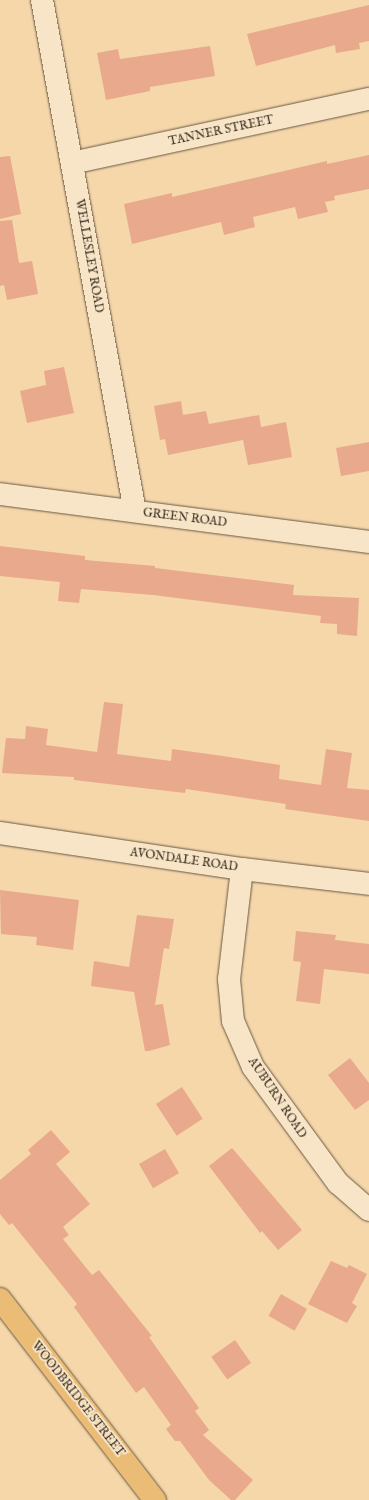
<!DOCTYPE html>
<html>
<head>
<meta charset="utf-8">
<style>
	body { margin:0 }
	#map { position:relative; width:369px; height:1500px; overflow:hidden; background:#f5d7aa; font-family:"IM FELL English",serif }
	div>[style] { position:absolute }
	.building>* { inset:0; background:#e9a98d; transform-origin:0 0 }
	.roads { filter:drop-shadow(0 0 1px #695842) drop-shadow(0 0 1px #695842) }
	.minor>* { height:22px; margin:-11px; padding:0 11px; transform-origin:11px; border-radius:11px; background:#f8e5c8 }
	.major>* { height:22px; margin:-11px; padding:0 11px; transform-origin:11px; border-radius:11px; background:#eabc75 }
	span { translate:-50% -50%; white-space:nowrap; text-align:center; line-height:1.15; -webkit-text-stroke:4px #f8e5c8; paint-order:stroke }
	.street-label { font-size:12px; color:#3a2e1f }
</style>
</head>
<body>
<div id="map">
	<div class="building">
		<i style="clip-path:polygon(369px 5px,369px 41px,359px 43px,360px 49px,336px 53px,335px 45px,256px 66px,247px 34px)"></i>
		<i style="clip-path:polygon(210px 46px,215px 76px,150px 87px,150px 91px,106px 100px,97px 53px,118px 49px,120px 59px)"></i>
		<i style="clip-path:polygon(369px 155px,369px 189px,334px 196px,335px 200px,325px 202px,328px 212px,298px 219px,295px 207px,253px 217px,255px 227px,224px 235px,221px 222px,132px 244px,124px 204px,172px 193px,172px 197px,327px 161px,327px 164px)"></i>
		<i style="clip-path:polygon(10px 156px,21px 214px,0 219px,0 157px)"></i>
		<i style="clip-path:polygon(12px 220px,19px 263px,32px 261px,38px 294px,7px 300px,4px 285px,0 286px,0 221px)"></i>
		<i style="clip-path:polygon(64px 367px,74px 413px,27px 423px,20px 391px,46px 385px,44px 371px)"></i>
		<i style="clip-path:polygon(181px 401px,183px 415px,206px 411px,209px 424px,259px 415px,261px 427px,286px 422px,292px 457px,248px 465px,243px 440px,168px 455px,165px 439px,160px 440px,154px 406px)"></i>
		<i style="clip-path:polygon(369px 442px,369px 471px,341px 476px,336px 448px)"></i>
		<i style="clip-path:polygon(0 546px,85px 556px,85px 560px,155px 566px,155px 568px,294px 585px,293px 595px,359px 598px,357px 636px,337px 634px,337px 624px,320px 623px,321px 616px,153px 595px,81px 589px,79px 603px,58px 601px,60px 582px,0 576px)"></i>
		<i style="clip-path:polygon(104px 702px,123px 704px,117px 754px,171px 761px,172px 749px,223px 756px,280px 765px,279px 779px,321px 785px,326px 749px,352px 753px,347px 788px,369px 790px,369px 821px,285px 809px,286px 804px,186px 789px,185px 793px,74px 780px,74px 777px,2px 773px,6px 738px,25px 739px,26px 726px,48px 729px,46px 745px,97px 752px)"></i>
		<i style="clip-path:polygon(0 890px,79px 900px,73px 950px,36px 945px,37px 937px,1px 934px)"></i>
		<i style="clip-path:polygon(137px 915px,174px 919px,169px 949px,164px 948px,155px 1005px,163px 1004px,170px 1045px,149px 1051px,145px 1051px,134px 992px,91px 986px,94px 961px,129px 967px)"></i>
		<i style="clip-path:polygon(296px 931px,336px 935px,335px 940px,369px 944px,369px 974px,324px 969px,320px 1004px,296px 1001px,301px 962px,293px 961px)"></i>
		<i style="clip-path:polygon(350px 1058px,369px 1083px,369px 1100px,355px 1110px,328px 1075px)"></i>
		<i style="left:182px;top:1087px;width:38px;height:31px;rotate:57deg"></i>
		<i style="clip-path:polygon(51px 1130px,70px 1152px,56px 1164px,90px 1204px,63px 1227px,69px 1235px,63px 1239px,92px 1275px,99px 1270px,152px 1336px,149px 1337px,199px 1408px,195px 1411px,209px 1430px,203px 1435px,253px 1480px,235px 1500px,231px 1500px,209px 1480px,180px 1441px,175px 1441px,166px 1429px,171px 1425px,144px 1387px,136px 1393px,74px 1307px,77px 1304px,12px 1223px,9px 1225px,0 1214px,0 1180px,31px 1154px,28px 1150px)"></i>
		<i style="clip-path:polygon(232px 1148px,302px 1230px,278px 1250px,262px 1231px,260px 1233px,209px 1166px)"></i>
		<i style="left:165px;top:1149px;width:28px;height:30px;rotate:60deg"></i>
		<i style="clip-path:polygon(331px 1261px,347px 1268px,349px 1265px,367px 1274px,352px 1303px,357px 1306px,347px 1323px,308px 1304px)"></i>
		<i style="left:281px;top:1294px;width:30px;height:25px;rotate:30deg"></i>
		<i style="left:235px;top:1340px;width:28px;height:29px;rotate:55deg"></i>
	</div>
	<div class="roads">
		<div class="minor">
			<i style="left:42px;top:0;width:519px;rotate:79.69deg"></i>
			<i style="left:72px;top:163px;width:304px;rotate:-12.2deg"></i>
			<i style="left:0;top:494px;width:372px;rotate:7.4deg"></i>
			<i style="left:0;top:833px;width:245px;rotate:8.5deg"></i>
			<i style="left:242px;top:869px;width:128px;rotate:6.7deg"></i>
			<i style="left:242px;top:869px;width:111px;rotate:96.7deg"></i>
			<i style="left:229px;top:979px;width:42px;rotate:84.6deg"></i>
			<i style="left:233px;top:1021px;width:50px;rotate:66.5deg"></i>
			<i style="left:253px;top:1067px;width:144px;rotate:53.8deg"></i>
			<i style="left:338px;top:1183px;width:41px;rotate:41.1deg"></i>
		</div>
		<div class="major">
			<i style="left:0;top:1299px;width:254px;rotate:52.4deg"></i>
		</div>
	</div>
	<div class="street-label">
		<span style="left:221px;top:131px;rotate:-12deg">TANNER STREET</span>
		<span style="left:89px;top:256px;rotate:80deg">WELLESLEY ROAD</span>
		<span style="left:185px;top:518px;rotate:7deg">GREEN ROAD</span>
		<span style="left:184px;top:860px;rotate:8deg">AVONDALE ROAD</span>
		<span style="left:277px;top:1098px;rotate:56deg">AUBURN ROAD</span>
		<span style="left:78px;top:1399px;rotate:52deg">WOODBRIDGE STREET</span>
	</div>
</div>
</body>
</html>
